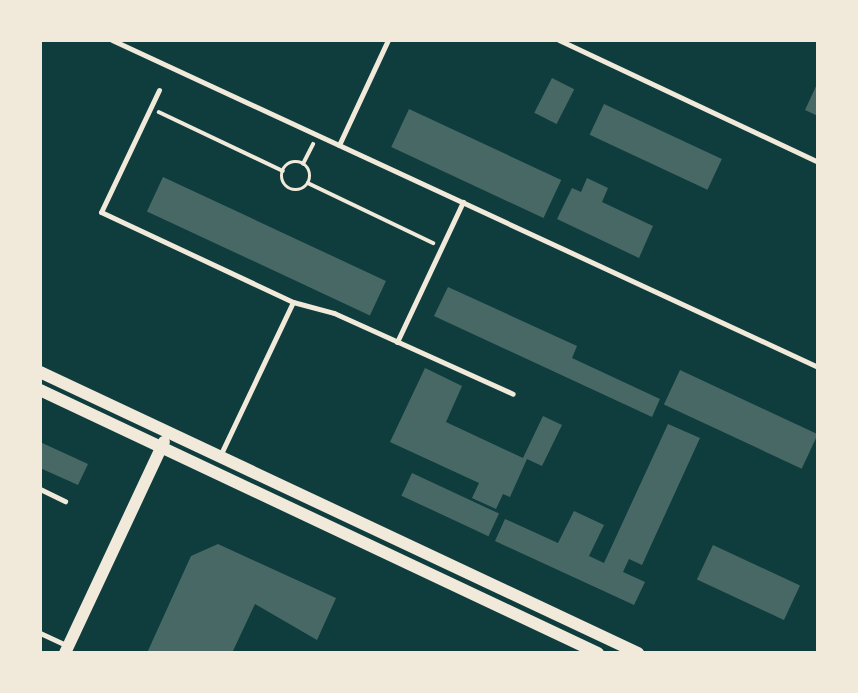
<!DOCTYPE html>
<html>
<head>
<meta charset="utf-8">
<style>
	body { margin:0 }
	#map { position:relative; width:858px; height:693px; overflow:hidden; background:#0f3d3e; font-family:Montserrat,sans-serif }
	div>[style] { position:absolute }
	.building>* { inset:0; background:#486865; transform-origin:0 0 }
	.path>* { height:3.5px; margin:-1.75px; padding:0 1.75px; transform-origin:1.75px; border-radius:1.75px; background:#f1e9da }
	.path>.ring { margin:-1.75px; padding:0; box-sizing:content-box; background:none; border:3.5px solid #f1e9da; border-radius:50% }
	.service>* { height:5px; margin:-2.5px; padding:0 2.5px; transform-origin:2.5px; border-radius:2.5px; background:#f1e9da }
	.tertiary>* { height:12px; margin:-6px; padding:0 6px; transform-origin:6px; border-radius:6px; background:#f1e9da }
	span { translate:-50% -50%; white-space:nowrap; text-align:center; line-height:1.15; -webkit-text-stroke:5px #f1e9da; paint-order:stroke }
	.frame { position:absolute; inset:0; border:42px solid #f1e9da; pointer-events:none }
</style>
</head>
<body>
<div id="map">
	<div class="building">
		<i style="left:552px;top:78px;width:25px;height:39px;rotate:27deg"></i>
		<i style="clip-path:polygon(818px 82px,818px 116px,805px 110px)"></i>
		<i style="left:604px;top:104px;width:130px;height:34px;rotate:25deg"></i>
		<i style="left:409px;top:109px;width:168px;height:42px;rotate:25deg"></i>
		<i style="left:163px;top:177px;width:246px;height:38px;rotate:25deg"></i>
		<i style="clip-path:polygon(587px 178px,608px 188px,602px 202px,653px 226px,639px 258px,557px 219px,572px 188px,581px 192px)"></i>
		<i style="clip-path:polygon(448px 287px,577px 346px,572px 358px,660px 399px,652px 417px,434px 316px)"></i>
		<i style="clip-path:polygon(425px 368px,462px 386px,446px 422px,523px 458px,543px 416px,562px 425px,542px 466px,527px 459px,510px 497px,503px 494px,496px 509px,472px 498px,479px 483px,390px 442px)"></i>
		<i style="left:680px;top:370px;width:152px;height:38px;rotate:25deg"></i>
		<i style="clip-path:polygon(668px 424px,700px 438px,642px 565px,629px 559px,623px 572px,645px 582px,634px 605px,495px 541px,505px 519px,558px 543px,574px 511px,604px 525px,589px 556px,604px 563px)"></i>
		<i style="clip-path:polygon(40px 442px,88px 464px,78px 485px,40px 468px)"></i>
		<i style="left:412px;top:473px;width:96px;height:25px;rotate:25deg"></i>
		<i style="clip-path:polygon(218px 544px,336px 598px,317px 640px,255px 604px,232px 653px,147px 653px,191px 556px)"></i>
		<i style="left:713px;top:545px;width:96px;height:38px;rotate:25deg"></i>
	</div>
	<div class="path">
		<i style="left:159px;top:112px;width:137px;rotate:25.4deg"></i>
		<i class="ring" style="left:282px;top:162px;width:24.5px;height:24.5px"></i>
		<i style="left:303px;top:164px;width:22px;rotate:-63deg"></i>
		<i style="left:308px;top:183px;width:139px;rotate:25.6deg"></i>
	</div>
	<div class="service">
		<i style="left:112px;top:40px;width:778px;rotate:24.85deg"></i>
		<i style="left:559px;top:40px;width:286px;rotate:25.2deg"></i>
		<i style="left:159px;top:90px;width:135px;rotate:115.4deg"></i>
		<i style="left:101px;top:212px;width:212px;rotate:25.1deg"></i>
		<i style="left:293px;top:302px;width:170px;rotate:115.4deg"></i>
		<i style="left:339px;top:145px;width:116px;rotate:-65deg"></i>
		<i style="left:293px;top:302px;width:42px;rotate:15deg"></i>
		<i style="left:334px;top:313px;width:196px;rotate:24.3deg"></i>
		<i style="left:397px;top:342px;width:155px;rotate:-64.8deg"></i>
		<i style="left:40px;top:489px;width:28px;rotate:26deg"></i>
		<i style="left:40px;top:633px;width:31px;rotate:25deg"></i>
	</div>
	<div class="tertiary">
		<i style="left:40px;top:372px;width:661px;rotate:25.17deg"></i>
		<i style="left:40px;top:390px;width:617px;rotate:25.24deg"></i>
		<i style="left:65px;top:653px;width:233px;rotate:-64.9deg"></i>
	</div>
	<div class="frame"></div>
</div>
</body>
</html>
